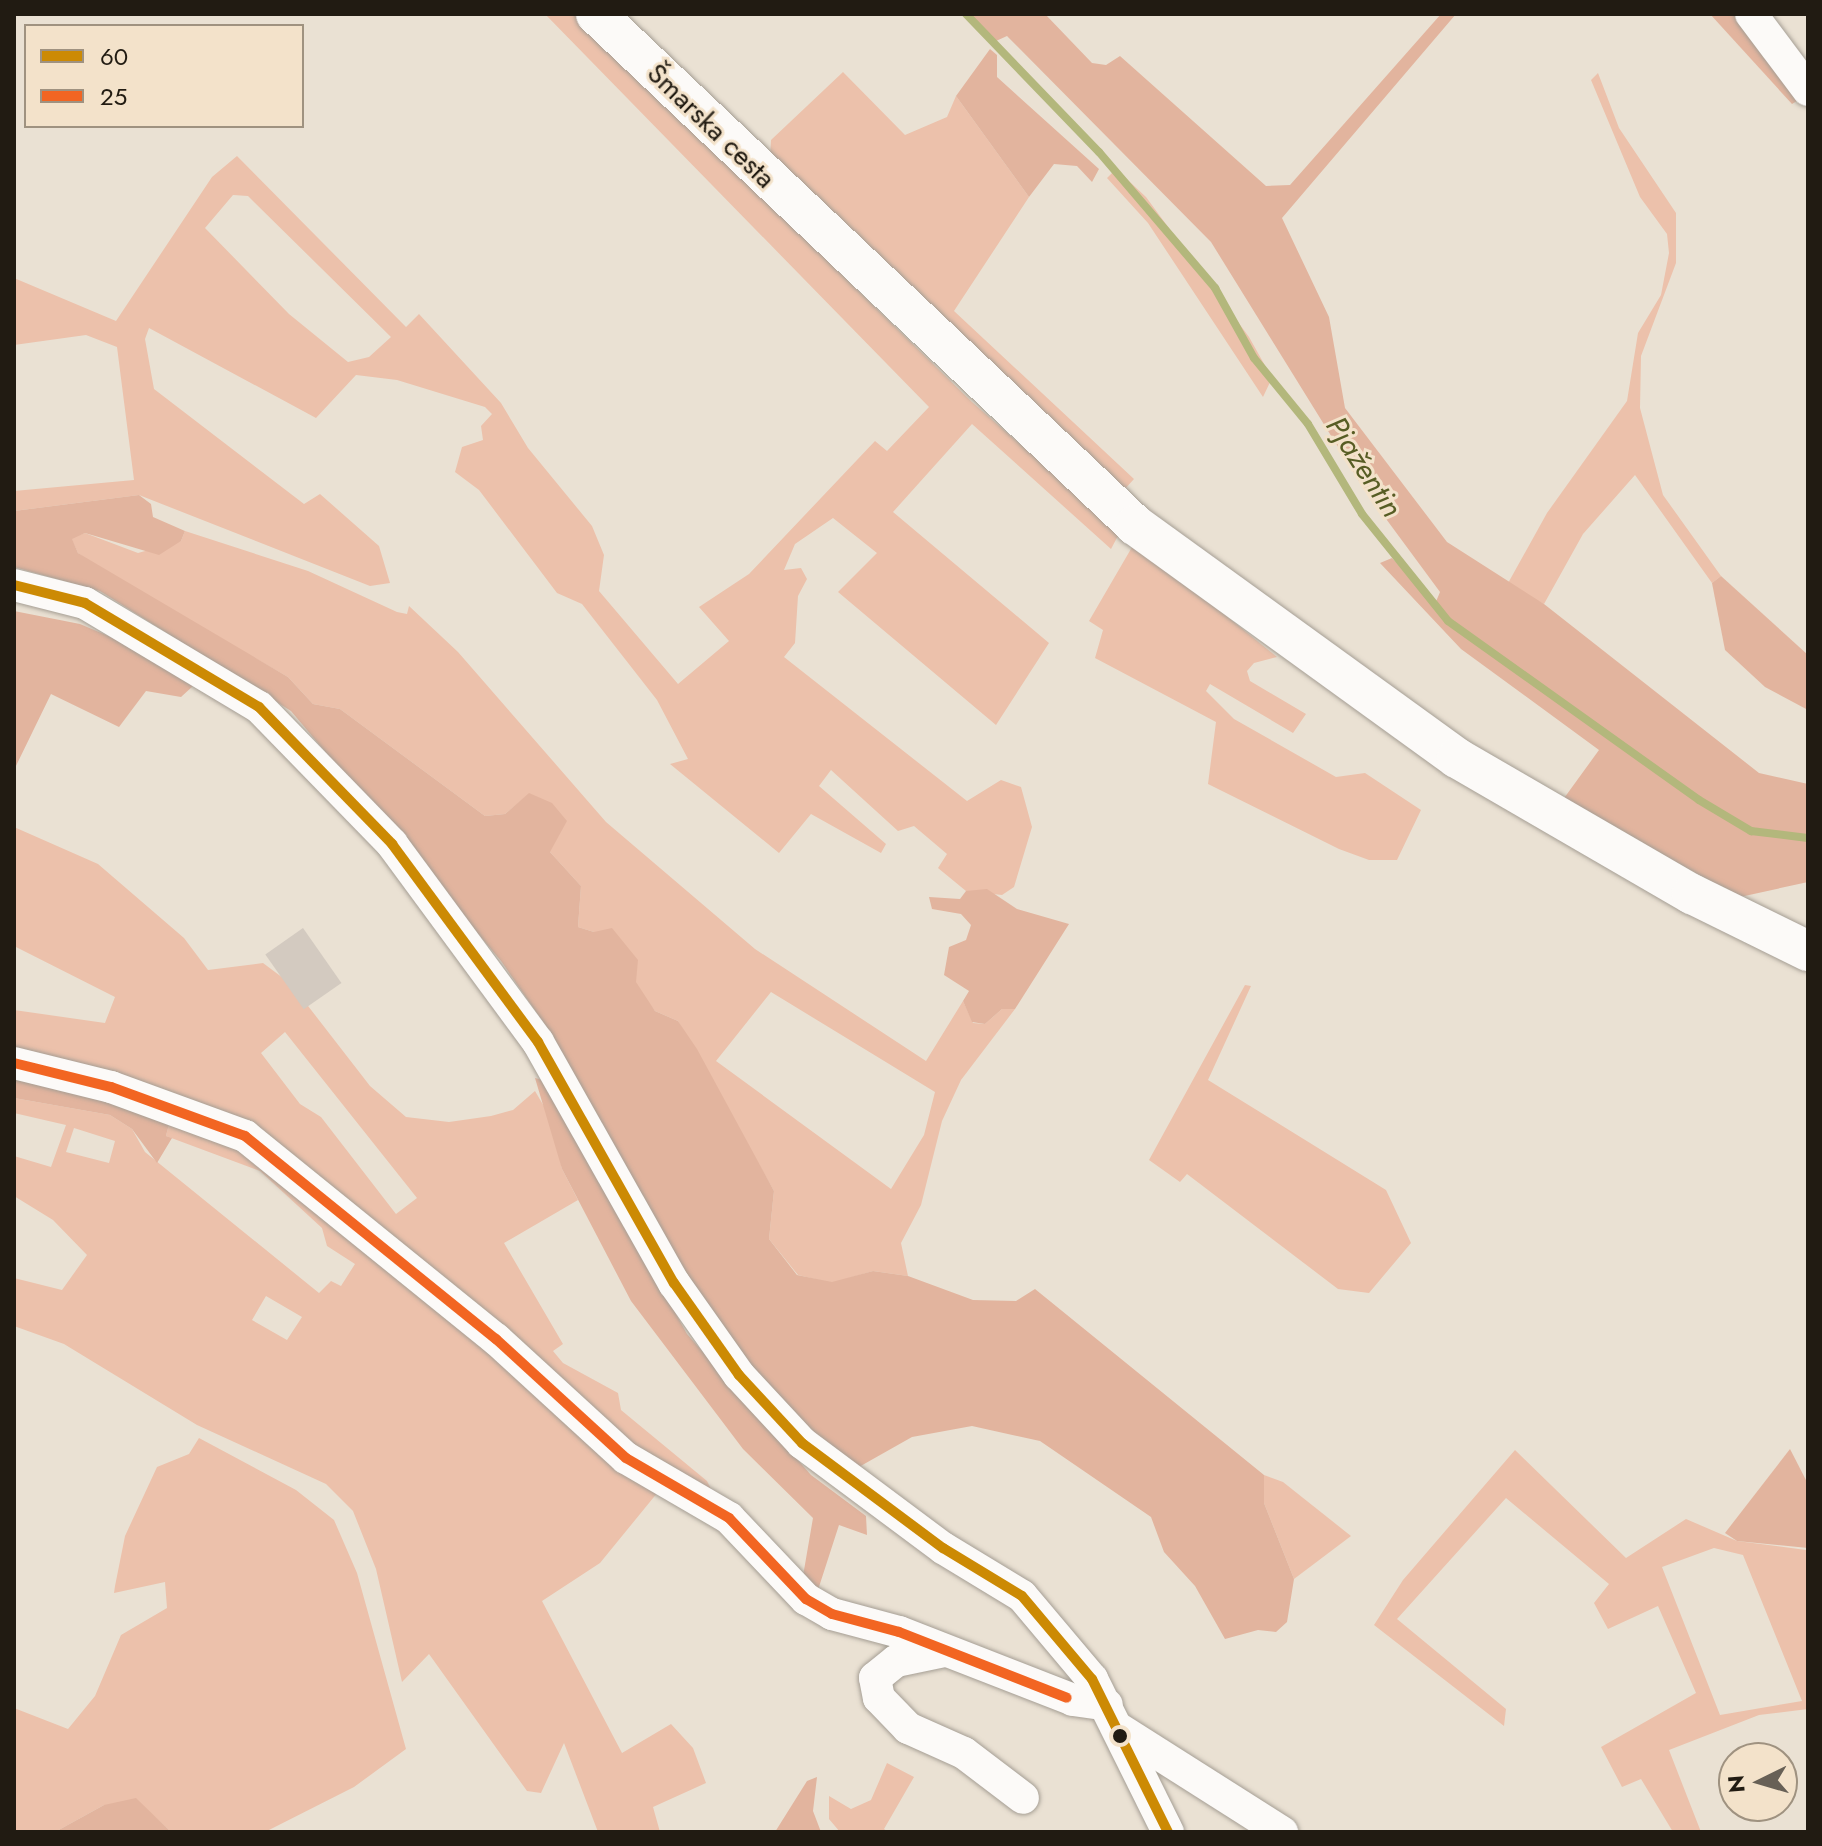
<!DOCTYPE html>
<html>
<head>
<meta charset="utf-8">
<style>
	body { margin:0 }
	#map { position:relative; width:1822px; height:1846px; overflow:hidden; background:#eae1d3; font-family:Jost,sans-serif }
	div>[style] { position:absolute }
	.green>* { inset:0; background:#ecc1ab }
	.forest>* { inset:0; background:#e2b49e }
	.stream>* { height:8px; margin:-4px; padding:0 4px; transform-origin:4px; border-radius:4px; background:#b3b77c }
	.building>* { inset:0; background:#d3cac0; transform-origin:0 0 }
	.roads { filter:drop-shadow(0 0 2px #a59e94) drop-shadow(0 0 2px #a59e94) }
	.minor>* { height:32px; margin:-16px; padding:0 16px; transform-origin:16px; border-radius:16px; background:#fcfaf8 }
	.major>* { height:40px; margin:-20px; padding:0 20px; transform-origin:20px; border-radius:20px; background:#fcfaf8 }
	.bus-1>* { height:10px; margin:-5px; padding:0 5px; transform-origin:5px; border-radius:5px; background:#cc8a04 }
	.bus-2>* { height:10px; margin:-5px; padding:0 5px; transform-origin:5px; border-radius:5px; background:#f26522 }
	.dots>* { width:22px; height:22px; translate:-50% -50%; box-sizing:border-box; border:4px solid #f3e2ca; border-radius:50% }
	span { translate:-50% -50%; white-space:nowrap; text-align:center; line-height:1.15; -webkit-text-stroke:6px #f3e2ca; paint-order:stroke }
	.street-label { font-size:28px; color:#211b12 }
	.water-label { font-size:30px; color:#575d24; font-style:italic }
	.frame { position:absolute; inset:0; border:16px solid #211b12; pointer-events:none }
	.legend { position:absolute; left:24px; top:24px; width:280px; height:104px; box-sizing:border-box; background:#f3e2ca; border:2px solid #9f9280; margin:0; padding:10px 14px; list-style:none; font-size:24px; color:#211b12 }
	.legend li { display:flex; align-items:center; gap:16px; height:40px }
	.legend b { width:40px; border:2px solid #9f9280 }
	.north { position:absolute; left:1718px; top:1742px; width:80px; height:80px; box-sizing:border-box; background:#f3e2ca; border:2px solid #9f9280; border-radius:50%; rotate:265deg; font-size:22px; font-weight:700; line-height:32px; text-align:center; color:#211b12 }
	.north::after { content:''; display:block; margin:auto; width:28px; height:36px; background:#676056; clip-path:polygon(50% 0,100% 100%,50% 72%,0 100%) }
</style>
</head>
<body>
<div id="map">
	<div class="green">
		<i style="clip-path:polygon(evenodd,545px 14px,575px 14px,972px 402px,1120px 532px,1111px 549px,972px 424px,893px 512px,1049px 643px,996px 725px,838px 592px,877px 553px,833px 518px,795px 544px,784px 570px,801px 568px,807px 579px,798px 596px,795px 643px,784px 657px,967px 801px,1001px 780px,1021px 787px,1032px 827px,1014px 887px,1002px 895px,966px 891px,938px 868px,947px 854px,914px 826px,898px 831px,831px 770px,819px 786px,886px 844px,881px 853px,811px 814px,779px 853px,670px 764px,688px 759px,657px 700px,582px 604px,557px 593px,479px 490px,455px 472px,462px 447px,483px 440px,481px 426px,492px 414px,485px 407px,397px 380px,356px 375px,316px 418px,149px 328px,145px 339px,154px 389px,304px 504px,320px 494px,379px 546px,390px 583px,370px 586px,139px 495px,14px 511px,14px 491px,134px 480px,117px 347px,86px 335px,14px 345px,14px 278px,116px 321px,212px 177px,237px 156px,406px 327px,419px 314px,501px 403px,528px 448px,592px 526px,604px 555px,599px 591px,678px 684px,729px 641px,699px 607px,749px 574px,875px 441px,887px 451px,929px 407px,545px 14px,233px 195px,248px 196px,391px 337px,369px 357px,348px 362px,289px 314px,205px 228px,233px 195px)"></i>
		<i style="clip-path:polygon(843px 72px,905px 135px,947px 117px,956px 96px,1029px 197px,954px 311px,1134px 479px,1123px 491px,770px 160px,771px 140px)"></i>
		<i style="clip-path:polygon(1598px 73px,1619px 128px,1676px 213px,1676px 263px,1641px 356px,1640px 408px,1663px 495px,1721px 576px,1712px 583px,1635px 475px,1583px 534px,1544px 604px,1507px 585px,1547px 513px,1627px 401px,1638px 333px,1661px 295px,1669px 253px,1667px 234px,1640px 197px,1591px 80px)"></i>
		<i style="clip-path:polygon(1116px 169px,1146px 197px,1249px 337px,1272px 378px,1263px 397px,1148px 223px,1107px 178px)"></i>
		<i style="clip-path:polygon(evenodd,185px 531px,308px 571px,397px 612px,407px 614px,409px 606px,458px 652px,606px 822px,755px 949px,926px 1061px,963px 1001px,973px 1023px,985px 1024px,1002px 1009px,1015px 1009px,961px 1080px,942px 1121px,921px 1205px,901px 1243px,908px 1276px,873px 1271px,832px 1283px,798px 1275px,769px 1239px,774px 1191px,678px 1021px,655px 1011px,594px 932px,578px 927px,581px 886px,550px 852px,529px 794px,505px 814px,485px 816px,340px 709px,313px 704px,288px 677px,101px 570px,78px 553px,71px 538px,85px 533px,138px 553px,181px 541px,185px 531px,771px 992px,935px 1092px,924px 1135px,891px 1189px,716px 1061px,771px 992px)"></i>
		<i style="clip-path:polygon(1135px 542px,1277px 657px,1254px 663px,1247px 671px,1250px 681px,1306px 714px,1293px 733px,1210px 684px,1206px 691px,1234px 719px,1336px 777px,1365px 773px,1421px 810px,1397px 860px,1369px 860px,1339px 849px,1208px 784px,1216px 722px,1095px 658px,1103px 630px,1089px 621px)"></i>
		<i style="clip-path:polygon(evenodd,14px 827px,98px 864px,184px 938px,208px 970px,263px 963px,291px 984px,370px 1086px,406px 1117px,449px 1122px,491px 1116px,513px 1110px,535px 1091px,552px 1120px,562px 1169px,578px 1200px,504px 1243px,563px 1344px,553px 1351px,563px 1363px,618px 1393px,621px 1410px,707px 1481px,714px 1495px,626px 1439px,327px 1186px,14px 1055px,14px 1010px,105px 1023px,115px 997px,14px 946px,14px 827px,285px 1032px,417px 1198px,396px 1214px,321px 1117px,300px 1104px,261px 1053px,285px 1032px)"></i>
		<i style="clip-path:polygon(1245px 985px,1251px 986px,1208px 1080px,1386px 1190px,1411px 1243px,1369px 1293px,1338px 1289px,1187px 1174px,1180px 1182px,1149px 1160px)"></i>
		<i style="clip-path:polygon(evenodd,14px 1098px,110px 1115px,132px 1129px,145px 1152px,319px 1293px,331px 1281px,341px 1286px,355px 1264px,327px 1246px,322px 1228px,260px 1171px,166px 1136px,171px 1116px,259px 1152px,658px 1492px,600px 1563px,542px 1601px,622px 1753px,671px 1724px,693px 1748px,706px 1783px,653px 1807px,660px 1832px,598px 1832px,564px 1743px,541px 1793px,527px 1791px,429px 1654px,402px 1682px,376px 1569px,353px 1511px,326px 1484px,197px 1425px,64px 1344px,14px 1326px,14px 1278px,62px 1290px,87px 1255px,53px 1220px,14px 1196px,14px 1156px,51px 1167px,66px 1125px,14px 1113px,14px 1098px,74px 1128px,115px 1141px,109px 1163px,66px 1152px,74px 1128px,14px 1098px,266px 1296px,302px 1317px,287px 1340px,252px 1320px,266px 1296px)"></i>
		<i style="clip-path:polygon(199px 1438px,296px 1490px,334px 1520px,357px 1573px,406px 1749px,354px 1787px,265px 1832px,171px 1832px,155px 1817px,104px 1805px,55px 1832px,14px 1832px,14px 1708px,68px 1729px,95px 1696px,121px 1635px,167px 1608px,165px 1582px,114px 1593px,115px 1586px,125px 1536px,157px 1467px,189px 1454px)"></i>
		<i style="clip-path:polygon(evenodd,1515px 1450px,1626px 1558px,1686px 1519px,1737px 1541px,1806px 1550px,1808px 1709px,1759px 1715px,1669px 1750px,1701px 1832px,1673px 1832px,1641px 1779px,1622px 1787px,1601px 1747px,1696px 1693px,1658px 1606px,1608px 1629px,1594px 1603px,1609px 1584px,1506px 1498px,1397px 1619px,1506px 1709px,1504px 1726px,1374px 1625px,1403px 1580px,1515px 1450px,1714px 1548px,1743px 1555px,1802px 1701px,1720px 1715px,1662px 1567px,1714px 1548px)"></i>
		<i style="clip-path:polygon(1264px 1475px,1283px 1482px,1351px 1536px,1294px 1579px,1264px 1503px)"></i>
		<i style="clip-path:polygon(887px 1763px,914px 1777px,884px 1829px,888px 1832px,840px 1832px,829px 1819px,829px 1796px,851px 1809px,871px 1800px)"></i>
	</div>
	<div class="forest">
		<i style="clip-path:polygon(970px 14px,1045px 14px,1092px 63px,1106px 65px,1120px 56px,1266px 186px,1290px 185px,1441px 14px,1456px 14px,1282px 218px,1329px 317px,1345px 408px,1447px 542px,1544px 604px,1759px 773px,1808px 784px,1808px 882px,1740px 897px,1562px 801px,1599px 750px,1461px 649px,1380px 563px,1392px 558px,1435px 604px,1440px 592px,1364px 489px,1211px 242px,1007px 36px,996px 41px)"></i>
		<i style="clip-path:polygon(1710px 14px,1744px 14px,1805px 96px,1792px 104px)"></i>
		<i style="clip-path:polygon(990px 49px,997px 55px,997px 77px,1099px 169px,1092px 182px,1077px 166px,1054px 164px,1029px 197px,956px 96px)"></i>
		<i style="clip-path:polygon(139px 495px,151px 504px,153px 517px,185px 531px,181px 541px,159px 555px,85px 533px,72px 539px,78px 553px,288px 677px,313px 704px,340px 709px,485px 816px,505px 814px,529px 793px,552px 803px,567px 821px,550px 852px,581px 886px,578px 927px,594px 932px,612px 928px,638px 960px,636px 982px,655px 1011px,678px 1021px,697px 1049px,774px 1191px,769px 1239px,797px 1275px,832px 1282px,873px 1271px,908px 1276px,973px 1300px,1016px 1301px,1035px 1289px,1264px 1475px,1264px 1503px,1294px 1579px,1287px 1622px,1276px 1632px,1258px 1630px,1225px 1639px,1195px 1586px,1164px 1552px,1151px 1517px,1040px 1441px,972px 1426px,912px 1437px,850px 1472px,760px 1378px,682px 1273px,543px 1022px,501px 961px,291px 711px,100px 591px,14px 567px,14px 511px)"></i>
		<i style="clip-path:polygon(1721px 576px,1808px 655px,1808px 710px,1765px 687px,1725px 650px,1712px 583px)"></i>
		<i style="clip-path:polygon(14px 611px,80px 624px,132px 646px,193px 686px,181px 697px,146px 691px,119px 727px,51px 694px,14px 770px)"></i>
		<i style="clip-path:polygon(987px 889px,1017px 909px,1069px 924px,1015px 1009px,1002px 1009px,985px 1024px,972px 1022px,963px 1001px,969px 991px,944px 975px,949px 947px,966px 940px,971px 925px,961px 914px,932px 909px,929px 897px,960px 899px,966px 891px)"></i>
		<i style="clip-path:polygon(14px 1070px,171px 1116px,166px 1136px,172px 1138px,157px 1163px,132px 1129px,110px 1115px,14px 1098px)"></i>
		<i style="clip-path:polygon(535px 1078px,547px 1081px,687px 1334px,811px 1475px,866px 1516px,867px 1535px,839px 1525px,817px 1593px,803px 1576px,813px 1518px,743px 1449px,631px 1301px,562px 1169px)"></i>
		<i style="clip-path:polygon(1790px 1449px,1808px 1484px,1808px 1548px,1737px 1541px,1725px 1533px)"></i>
		<i style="clip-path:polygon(817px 1777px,813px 1811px,821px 1832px,775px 1832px,807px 1781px)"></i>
		<i style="clip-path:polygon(136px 1798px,171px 1832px,55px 1832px,104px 1805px)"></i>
	</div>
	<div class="stream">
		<i style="left:966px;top:14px;width:192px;rotate:46.1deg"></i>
		<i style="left:1099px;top:152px;width:179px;rotate:49.5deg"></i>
		<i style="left:1215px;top:288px;width:80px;rotate:60.9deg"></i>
		<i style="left:1254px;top:358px;width:85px;rotate:50.7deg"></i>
		<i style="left:1308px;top:424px;width:105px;rotate:59deg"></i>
		<i style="left:1362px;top:514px;width:137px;rotate:51.2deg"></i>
		<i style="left:1448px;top:621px;width:308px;rotate:35.5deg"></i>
		<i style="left:1699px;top:800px;width:61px;rotate:30.8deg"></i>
		<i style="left:1751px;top:831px;width:57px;rotate:7deg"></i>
	</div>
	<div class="building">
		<i style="left:303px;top:928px;width:67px;height:46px;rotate:55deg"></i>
	</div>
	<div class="roads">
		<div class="minor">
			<i style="left:1751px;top:14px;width:95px;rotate:53.1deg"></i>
			<i style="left:14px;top:585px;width:73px;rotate:14.2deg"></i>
			<i style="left:85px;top:603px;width:203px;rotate:30.9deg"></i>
			<i style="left:259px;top:707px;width:191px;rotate:45.8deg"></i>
			<i style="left:392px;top:844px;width:246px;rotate:53.6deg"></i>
			<i style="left:538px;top:1042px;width:277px;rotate:60.6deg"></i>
			<i style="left:674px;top:1283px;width:113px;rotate:54.8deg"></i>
			<i style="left:739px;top:1375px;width:93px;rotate:47.2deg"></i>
			<i style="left:802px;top:1443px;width:176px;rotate:36.7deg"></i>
			<i style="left:943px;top:1548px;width:92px;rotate:31.3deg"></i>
			<i style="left:1022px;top:1596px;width:109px;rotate:49.9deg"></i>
			<i style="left:1092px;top:1679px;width:171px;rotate:63.6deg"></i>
			<i style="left:14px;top:1063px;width:100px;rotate:13.9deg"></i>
			<i style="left:111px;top:1087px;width:143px;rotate:20.1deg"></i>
			<i style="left:245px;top:1136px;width:323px;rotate:39deg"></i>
			<i style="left:496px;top:1339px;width:176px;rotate:42.5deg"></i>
			<i style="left:626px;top:1458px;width:119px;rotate:30.2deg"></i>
			<i style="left:729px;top:1518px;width:112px;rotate:46.5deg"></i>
			<i style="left:806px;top:1599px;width:30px;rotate:30deg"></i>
			<i style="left:832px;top:1614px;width:69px;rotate:15deg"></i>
			<i style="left:899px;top:1632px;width:187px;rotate:21.3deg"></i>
			<i style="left:1073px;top:1700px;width:34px;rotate:8deg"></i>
			<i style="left:944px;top:1651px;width:49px;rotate:168.2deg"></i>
			<i style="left:896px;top:1661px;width:27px;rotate:141deg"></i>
			<i style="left:875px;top:1678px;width:20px;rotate:79deg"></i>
			<i style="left:879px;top:1698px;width:42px;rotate:46deg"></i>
			<i style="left:908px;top:1728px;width:61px;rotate:24.1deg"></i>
			<i style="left:964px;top:1753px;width:74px;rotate:37.3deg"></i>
			<i style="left:1121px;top:1730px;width:191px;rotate:32.4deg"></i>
		</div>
		<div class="major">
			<i style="left:596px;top:14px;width:743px;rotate:43.47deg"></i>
			<i style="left:1135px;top:525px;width:397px;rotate:35.9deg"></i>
			<i style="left:1457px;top:758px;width:272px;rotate:30.1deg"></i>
			<i style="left:1692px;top:894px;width:129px;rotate:26.2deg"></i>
		</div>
	</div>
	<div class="bus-1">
		<i style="left:14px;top:585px;width:73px;rotate:14.2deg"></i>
		<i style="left:85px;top:603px;width:203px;rotate:30.9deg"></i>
		<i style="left:259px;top:707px;width:191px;rotate:45.8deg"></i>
		<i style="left:392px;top:844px;width:246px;rotate:53.6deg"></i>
		<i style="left:538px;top:1042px;width:277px;rotate:60.6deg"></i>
		<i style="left:674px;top:1283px;width:113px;rotate:54.8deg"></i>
		<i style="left:739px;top:1375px;width:93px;rotate:47.2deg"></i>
		<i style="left:802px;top:1443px;width:176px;rotate:36.7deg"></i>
		<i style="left:943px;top:1548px;width:92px;rotate:31.3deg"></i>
		<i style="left:1022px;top:1596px;width:109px;rotate:49.9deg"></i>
		<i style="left:1092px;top:1679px;width:171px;rotate:63.6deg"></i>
	</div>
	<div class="bus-2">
		<i style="left:14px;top:1063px;width:100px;rotate:13.9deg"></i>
		<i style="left:111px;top:1087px;width:143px;rotate:20.1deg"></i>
		<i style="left:245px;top:1136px;width:323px;rotate:39deg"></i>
		<i style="left:496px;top:1339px;width:176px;rotate:42.5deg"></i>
		<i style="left:626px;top:1458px;width:119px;rotate:30.2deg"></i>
		<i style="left:729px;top:1518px;width:112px;rotate:46.5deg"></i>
		<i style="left:806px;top:1599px;width:30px;rotate:30deg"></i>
		<i style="left:832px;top:1614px;width:69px;rotate:15deg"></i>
		<i style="left:899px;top:1632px;width:180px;rotate:21.4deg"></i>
	</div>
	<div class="dots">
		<i style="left:1120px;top:1736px;background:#211b12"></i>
	</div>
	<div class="street-label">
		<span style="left:711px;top:126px;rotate:44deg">Šmarska cesta</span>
	</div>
	<div class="water-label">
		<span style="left:1364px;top:467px;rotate:57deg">Pjažentin</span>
	</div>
	<div class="frame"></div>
	<ul class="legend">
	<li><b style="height:10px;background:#cc8a04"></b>60</li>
	<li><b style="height:10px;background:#f26522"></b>25</li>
	</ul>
	<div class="north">N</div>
</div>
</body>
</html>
